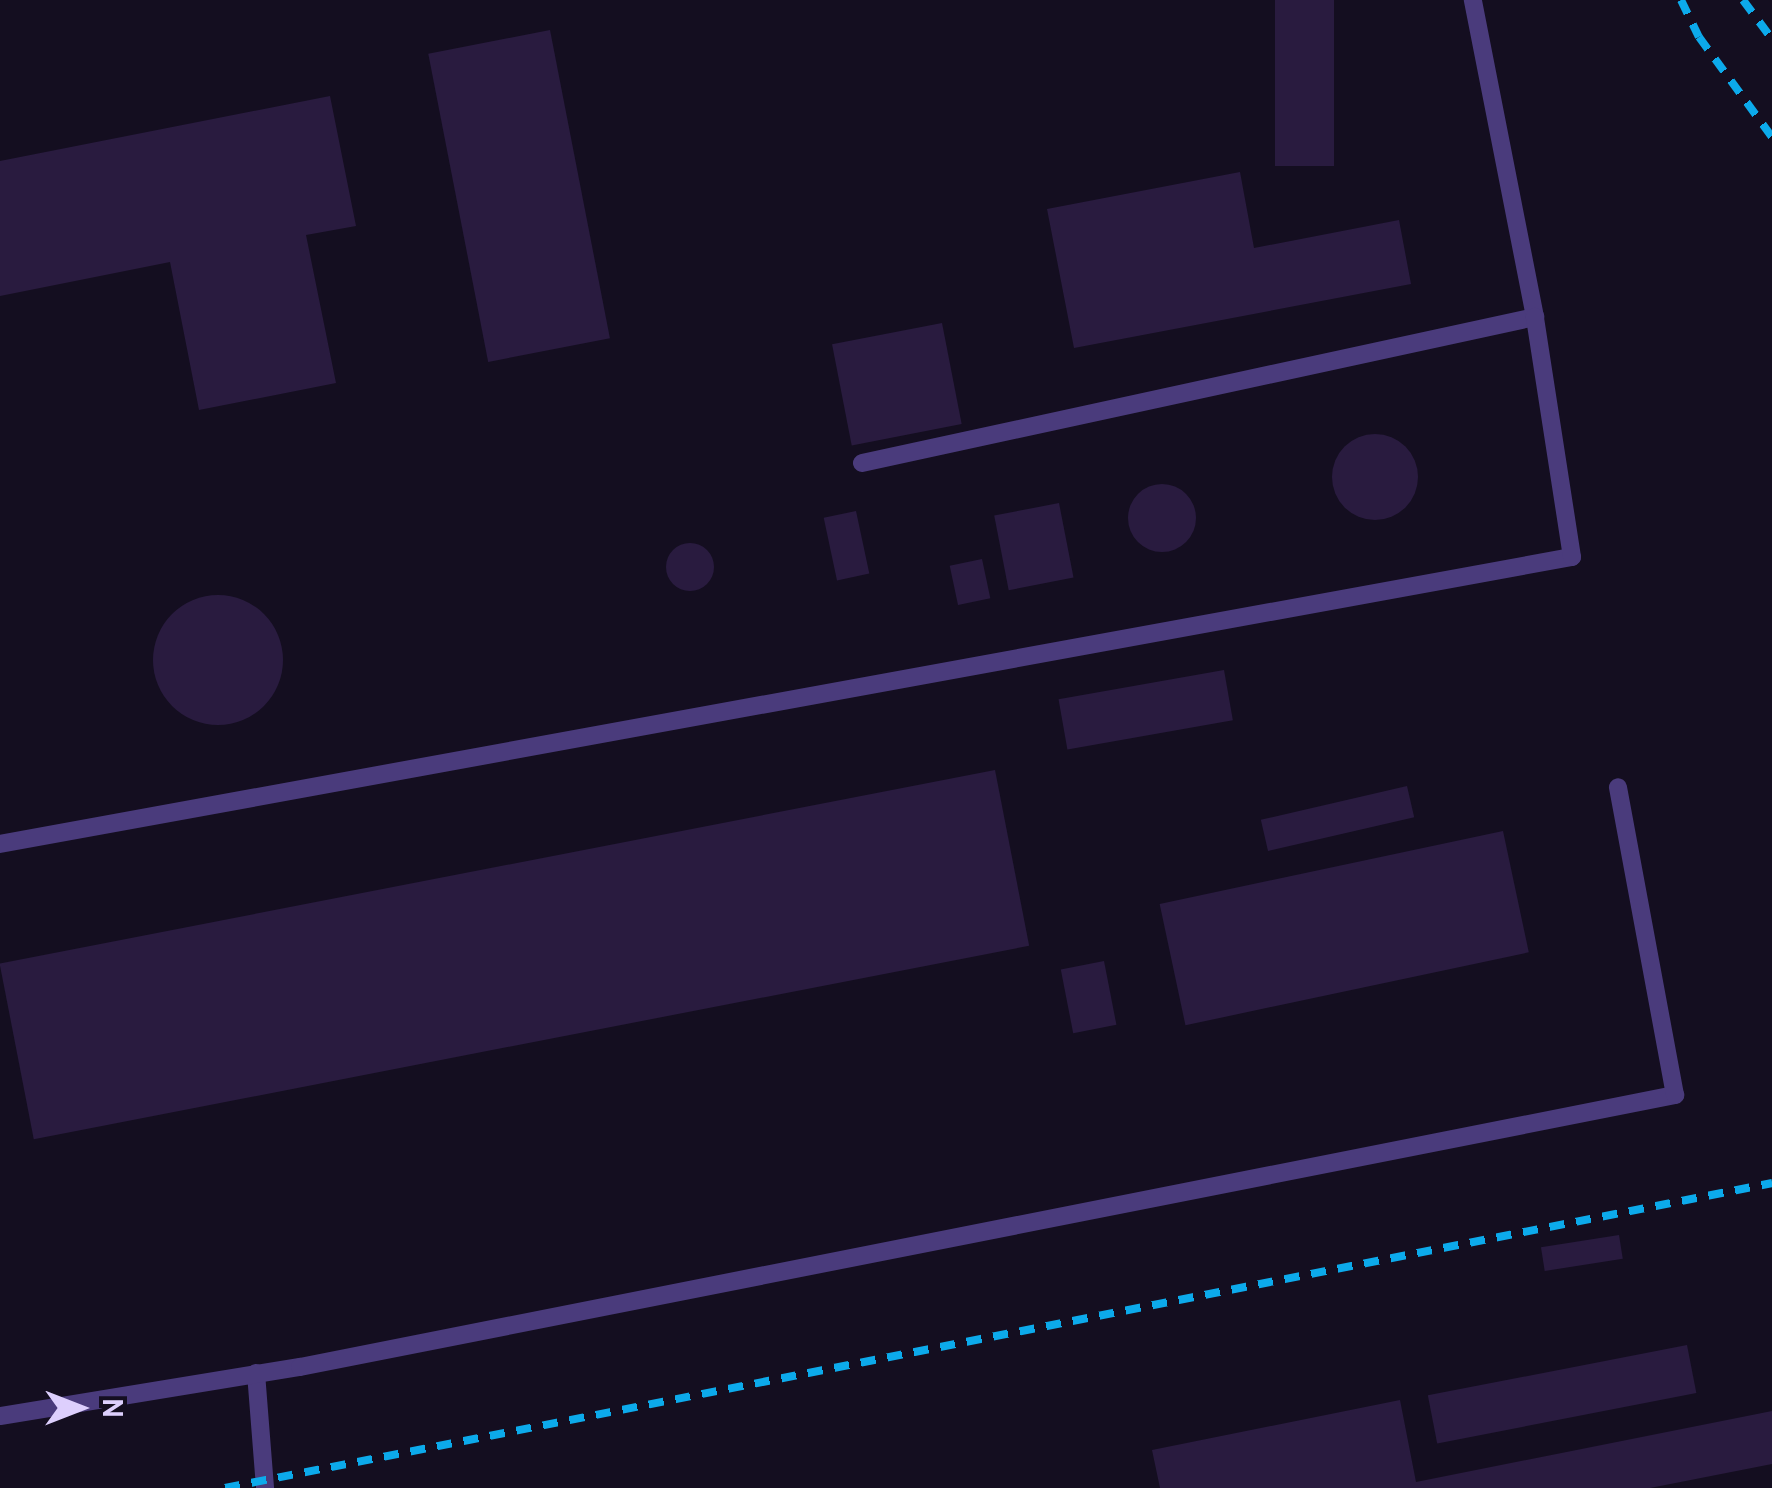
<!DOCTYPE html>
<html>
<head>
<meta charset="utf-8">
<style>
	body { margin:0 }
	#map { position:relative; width:1772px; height:1488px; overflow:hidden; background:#140e20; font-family:Overpass,sans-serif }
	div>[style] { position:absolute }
	.building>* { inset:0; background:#291b3f; transform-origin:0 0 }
	.round { border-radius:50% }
	.service>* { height:18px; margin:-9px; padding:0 9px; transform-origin:9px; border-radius:9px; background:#4a3b7c }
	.rail>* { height:8px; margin-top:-4px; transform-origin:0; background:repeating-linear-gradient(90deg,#0caaeb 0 15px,transparent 0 27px) }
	span { translate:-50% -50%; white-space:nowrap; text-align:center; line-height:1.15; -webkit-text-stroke:10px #140e20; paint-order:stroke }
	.north { position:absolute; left:30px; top:1358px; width:100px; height:100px; -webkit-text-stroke:8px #140e20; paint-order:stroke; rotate:90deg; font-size:28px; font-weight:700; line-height:40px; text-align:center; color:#ddcffd }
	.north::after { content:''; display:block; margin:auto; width:35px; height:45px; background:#ddcffd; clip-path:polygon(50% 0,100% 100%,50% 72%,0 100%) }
</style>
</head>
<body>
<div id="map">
	<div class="building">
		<i style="left:1275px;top:0;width:59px;height:166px"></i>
		<i style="left:550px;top:30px;width:314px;height:124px;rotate:79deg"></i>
		<i style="clip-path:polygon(330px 96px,356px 226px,306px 235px,336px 383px,199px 410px,170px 262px,0 296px,0 161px)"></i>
		<i style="clip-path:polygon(1240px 172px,1254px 248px,1399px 220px,1411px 284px,1074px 348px,1047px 209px)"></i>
		<i style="left:942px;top:323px;width:103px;height:112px;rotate:79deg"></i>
		<i class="round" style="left:1332px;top:434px;width:86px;height:86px"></i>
		<i class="round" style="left:1128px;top:484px;width:68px;height:68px"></i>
		<i style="left:1059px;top:503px;width:76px;height:66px;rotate:79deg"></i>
		<i style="left:856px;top:511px;width:64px;height:33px;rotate:78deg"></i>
		<i class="round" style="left:666px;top:543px;width:48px;height:48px"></i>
		<i style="left:982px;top:559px;width:40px;height:33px;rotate:78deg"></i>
		<i class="round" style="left:153px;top:595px;width:130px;height:130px"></i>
		<i style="left:1224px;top:670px;width:51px;height:168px;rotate:80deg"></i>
		<i style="left:995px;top:770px;width:179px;height:1014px;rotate:79deg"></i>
		<i style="left:1407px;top:786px;width:32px;height:150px;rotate:77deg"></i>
		<i style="left:1503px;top:831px;width:124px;height:351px;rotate:78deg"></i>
		<i style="left:1104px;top:961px;width:65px;height:44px;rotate:79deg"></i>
		<i style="left:1619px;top:1235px;width:24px;height:79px;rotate:81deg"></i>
		<i style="left:1687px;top:1345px;width:49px;height:264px;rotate:79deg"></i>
		<i style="clip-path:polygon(1400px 1400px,1416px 1482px,1772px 1411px,1772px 1464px,1650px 1488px,1160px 1488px,1152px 1450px)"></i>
	</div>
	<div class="service">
		<i style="left:862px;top:463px;width:689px;rotate:-12.24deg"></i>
		<i style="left:1535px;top:317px;width:323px;rotate:-101.1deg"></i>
		<i style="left:0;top:844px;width:1598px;rotate:-10.35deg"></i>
		<i style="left:1572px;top:557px;width:243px;rotate:-98.8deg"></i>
		<i style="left:256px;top:1373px;width:115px;rotate:85.5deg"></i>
		<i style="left:0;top:1416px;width:304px;rotate:-9.3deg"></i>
		<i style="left:300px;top:1367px;width:1402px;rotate:-11.19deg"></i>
		<i style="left:1675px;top:1095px;width:313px;rotate:-100.5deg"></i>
	</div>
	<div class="rail">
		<i style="left:1681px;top:0;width:41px;rotate:64.1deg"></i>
		<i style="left:1699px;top:37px;width:124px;rotate:53.9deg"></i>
		<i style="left:1743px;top:0;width:49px;rotate:53.4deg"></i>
		<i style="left:225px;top:1488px;width:1577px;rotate:-11.15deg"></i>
	</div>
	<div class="north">N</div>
</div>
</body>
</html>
